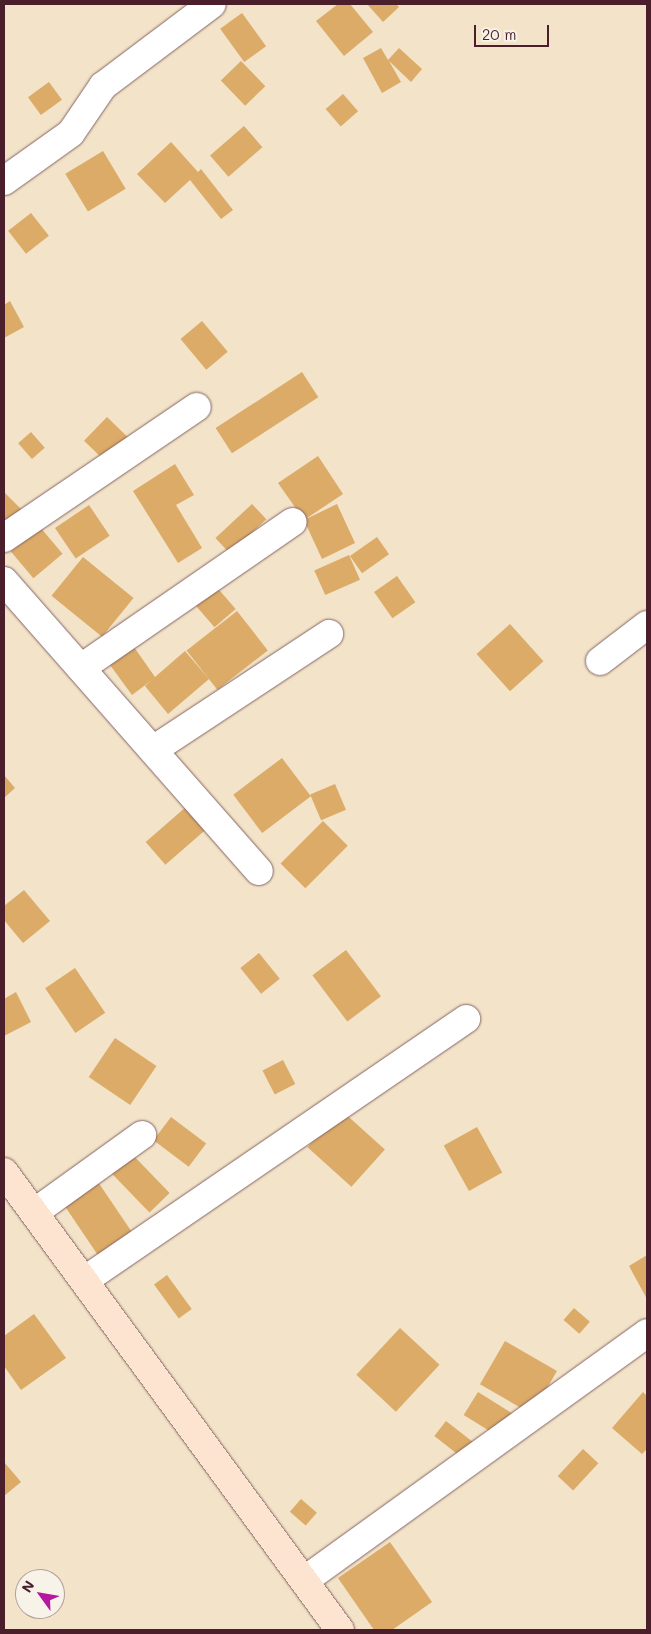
<!DOCTYPE html>
<html>
<head>
<meta charset="utf-8">
<style>
	body { margin:0 }
	#map { position:relative; width:651px; height:1634px; overflow:hidden; background:#f2e3c9; font-family:Mali,sans-serif }
	div>[style] { position:absolute }
	.building>* { inset:0; background:#dbab67; transform-origin:0 0 }
	.roads { filter:drop-shadow(0 0 1px #856462) drop-shadow(0 0 1px #856462) }
	.street>* { height:28px; margin:-14px; padding:0 14px; transform-origin:14px; border-radius:14px; background:#fff }
	.secondary>* { height:28px; margin:-14px; padding:0 14px; transform-origin:14px; border-radius:14px; background:#fde4d0 }
	span { translate:-50% -50%; white-space:nowrap; text-align:center; line-height:1.15; -webkit-text-stroke:4.5px #f7f3e8; paint-order:stroke }
	.frame { position:absolute; inset:0; border:5px solid #4a1f2b; pointer-events:none }
	.north { position:absolute; left:15px; top:1569px; width:50px; height:50px; box-sizing:border-box; background:#f7f3e8; border:1px solid #b29e9c; border-radius:50%; rotate:302deg; font-size:14px; font-weight:700; line-height:20px; text-align:center; color:#4a1f2b }
	.north::after { content:''; display:block; margin:auto; width:18px; height:22px; background:#b5179e; clip-path:polygon(50% 0,100% 100%,50% 72%,0 100%) }
	.scale { position:absolute; left:474px; top:25px; width:75px; height:22px; box-sizing:border-box; border:2px solid #4a1f2b; border-top:0; padding-left:6px; font-size:15px; line-height:18px; white-space:nowrap; color:#4a1f2b; -webkit-text-stroke:4px #f7f3e8; paint-order:stroke }
</style>
</head>
<body>
<div id="map">
	<div class="building">
		<i style="clip-path:polygon(338px 4px,350px 4px,373px 32px,344px 56px,316px 21px)"></i>
		<i style="clip-path:polygon(367px 4px,396px 4px,399px 7px,383px 22px)"></i>
		<i style="left:242px;top:13px;width:41px;height:27px;rotate:54deg"></i>
		<i style="clip-path:polygon(381px 48px,388px 60px,399px 48px,422px 69px,411px 82px,389px 61px,401px 82px,382px 93px,363px 58px)"></i>
		<i style="left:241px;top:61px;width:35px;height:28px;rotate:46deg"></i>
		<i style="left:49px;top:82px;width:22px;height:26px;rotate:54deg"></i>
		<i style="left:343px;top:94px;width:23px;height:23px;rotate:49deg"></i>
		<i style="left:244px;top:126px;width:28px;height:45px;rotate:49deg"></i>
		<i style="clip-path:polygon(171px 142px,198px 172px,201px 169px,233px 210px,221px 219px,190px 180px,165px 203px,137px 174px)"></i>
		<i style="left:103px;top:151px;width:44px;height:44px;rotate:59deg"></i>
		<i style="left:31px;top:213px;width:29px;height:29px;rotate:52deg"></i>
		<i style="clip-path:polygon(10px 301px,24px 327px,4px 338px,4px 305px)"></i>
		<i style="left:202px;top:321px;width:40px;height:28px;rotate:50deg"></i>
		<i style="left:302px;top:372px;width:30px;height:103px;rotate:57deg"></i>
		<i style="left:107px;top:417px;width:29px;height:33px;rotate:44deg"></i>
		<i style="left:31px;top:432px;width:21px;height:17px;rotate:49deg"></i>
		<i style="clip-path:polygon(318px 456px,343px 494px,304px 520px,337px 504px,355px 543px,322px 559px,304px 520px,278px 483px)"></i>
		<i style="clip-path:polygon(175px 464px,194px 495px,176px 505px,202px 548px,178px 563px,133px 491px)"></i>
		<i style="clip-path:polygon(4px 492px,23px 511px,4px 532px)"></i>
		<i style="left:252px;top:504px;width:21px;height:50px;rotate:47deg"></i>
		<i style="left:89px;top:505px;width:37px;height:41px;rotate:56deg"></i>
		<i style="left:40px;top:527px;width:35px;height:38px;rotate:50deg"></i>
		<i style="left:377px;top:537px;width:21px;height:33px;rotate:55deg"></i>
		<i style="left:349px;top:555px;width:27px;height:38px;rotate:66deg"></i>
		<i style="left:83px;top:557px;width:65px;height:50px;rotate:39deg"></i>
		<i style="left:397px;top:576px;width:32px;height:28px;rotate:55deg"></i>
		<i style="left:214px;top:584px;width:33px;height:28px;rotate:49deg"></i>
		<i style="left:237px;top:611px;width:50px;height:64px;rotate:52deg"></i>
		<i style="left:510px;top:624px;width:50px;height:45px;rotate:48deg"></i>
		<i style="clip-path:polygon(134px 647px,155px 677px,185px 651px,209px 679px,168px 714px,145px 686px,152px 680px,132px 695px,110px 665px)"></i>
		<i style="left:282px;top:758px;width:48px;height:61px;rotate:53deg"></i>
		<i style="clip-path:polygon(4px 775px,15px 788px,4px 798px)"></i>
		<i style="left:335px;top:784px;width:28px;height:27px;rotate:67deg"></i>
		<i style="left:194px;top:800px;width:30px;height:64px;rotate:49deg"></i>
		<i style="left:323px;top:821px;width:35px;height:60px;rotate:45deg"></i>
		<i style="clip-path:polygon(24px 890px,50px 921px,23px 943px,4px 920px,4px 906px)"></i>
		<i style="left:346px;top:950px;width:58px;height:42px;rotate:53deg"></i>
		<i style="left:259px;top:953px;width:33px;height:24px;rotate:51deg"></i>
		<i style="left:75px;top:968px;width:54px;height:36px;rotate:56deg"></i>
		<i style="clip-path:polygon(16px 992px,31px 1022px,4px 1036px,4px 999px)"></i>
		<i style="left:115px;top:1038px;width:50px;height:47px;rotate:34deg"></i>
		<i style="left:283px;top:1060px;width:27px;height:23px;rotate:63deg"></i>
		<i style="left:341px;top:1110px;width:59px;height:50px;rotate:42deg"></i>
		<i style="left:171px;top:1117px;width:44px;height:29px;rotate:37deg"></i>
		<i style="left:477px;top:1127px;width:52px;height:38px;rotate:61deg"></i>
		<i style="left:130px;top:1152px;width:57px;height:28px;rotate:46deg"></i>
		<i style="left:96px;top:1179px;width:68px;height:41px;rotate:56deg"></i>
		<i style="clip-path:polygon(647px 1255px,647px 1299px,629px 1266px)"></i>
		<i style="left:167px;top:1275px;width:42px;height:16px;rotate:54deg"></i>
		<i style="left:574px;top:1308px;width:21px;height:16px;rotate:41deg"></i>
		<i style="clip-path:polygon(34px 1314px,66px 1358px,21px 1390px,4px 1366px,4px 1336px)"></i>
		<i style="left:400px;top:1328px;width:54px;height:64px;rotate:43deg"></i>
		<i style="left:505px;top:1341px;width:60px;height:50px;rotate:30deg"></i>
		<i style="left:478px;top:1392px;width:40px;height:27px;rotate:32deg"></i>
		<i style="clip-path:polygon(643px 1392px,647px 1396px,647px 1449px,642px 1454px,612px 1428px)"></i>
		<i style="left:446px;top:1421px;width:39px;height:19px;rotate:38deg"></i>
		<i style="left:583px;top:1449px;width:21px;height:37px;rotate:43deg"></i>
		<i style="clip-path:polygon(4px 1462px,21px 1482px,4px 1496px)"></i>
		<i style="left:301px;top:1499px;width:21px;height:17px;rotate:41deg"></i>
		<i style="clip-path:polygon(390px 1542px,432px 1602px,392px 1630px,374px 1630px,338px 1578px)"></i>
	</div>
	<div class="roads">
		<div class="street">
			<i style="left:4px;top:181px;width:82px;rotate:-35.6deg"></i>
			<i style="left:71px;top:133px;width:57px;rotate:-55.8deg"></i>
			<i style="left:103px;top:86px;width:136px;rotate:-37deg"></i>
			<i style="left:4px;top:538px;width:233px;rotate:-34.2deg"></i>
			<i style="left:4px;top:581px;width:386px;rotate:48.7deg"></i>
			<i style="left:600px;top:661px;width:59px;rotate:-37.5deg"></i>
			<i style="left:81px;top:668px;width:257px;rotate:-34.6deg"></i>
			<i style="left:153px;top:750px;width:211px;rotate:-33.4deg"></i>
			<i style="left:35px;top:1212px;width:132px;rotate:-35.7deg"></i>
			<i style="left:85px;top:1280px;width:462px;rotate:-34.4deg"></i>
			<i style="left:305px;top:1580px;width:422px;rotate:-35.8deg"></i>
		</div>
		<div class="secondary">
			<i style="left:4px;top:1172px;width:568px;rotate:53.74deg"></i>
		</div>
	</div>
	<div class="frame"></div>
	<div class="north">N</div>
	<div class="scale">20 m</div>
</div>
</body>
</html>
